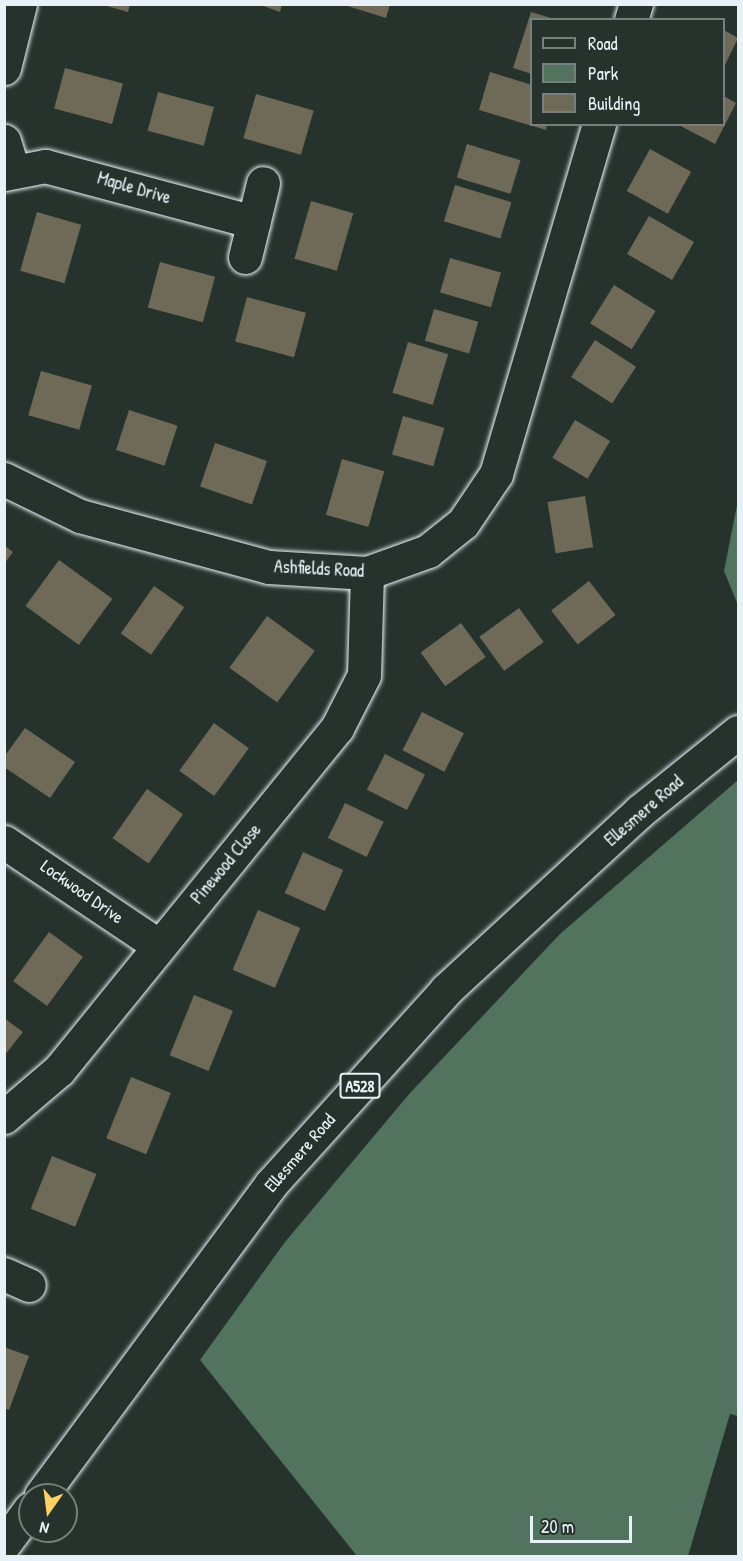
<!DOCTYPE html>
<html>
<head>
<meta charset="utf-8">
<style>
	body { margin:0 }
	#map { position:relative; width:743px; height:1561px; overflow:hidden; background:#26332d; font-family:"Patrick Hand",sans-serif }
	div>[style] { position:absolute }
	.green>* { inset:0; background:#52735e }
	.building>* { inset:0; background:#6f6957; transform-origin:0 0 }
	.roads { filter:drop-shadow(0 0 2px #e8f1f8) drop-shadow(0 0 2px #e8f1f8) }
	.minor>* { height:33px; margin:-16.5px; padding:0 16.5px; transform-origin:16.5px; border-radius:16.5px; background:#26332d }
	.major>* { height:33px; margin:-16.5px; padding:0 16.5px; transform-origin:16.5px; border-radius:16.5px; background:#26332d }
	span { translate:-50% -50%; white-space:nowrap; text-align:center; line-height:1.15; -webkit-text-stroke:6px #26332d; paint-order:stroke }
	.shield-label span { padding:2px 4px; background:#26332d; border:2px solid; border-radius:4px; -webkit-text-stroke-width:0 }
	.shield-label { font-size:16px; color:#e8f1f8; font-weight:700 }
	.street-label { font-size:18px; color:#e8f1f8 }
	.frame { position:absolute; inset:0; border:6px solid #e8f1f8; pointer-events:none }
	.legend { position:absolute; left:530px; top:18px; width:195px; height:108px; box-sizing:border-box; background:#26332d; border:2px solid #747f7e; margin:0; padding:8px 10px; list-style:none; font-size:18px; color:#e8f1f8 }
	.legend li { display:flex; align-items:center; gap:12px; height:30px }
	.legend b { width:30px; border:2px solid #747f7e }
	.north { position:absolute; left:18px; top:1483px; width:60px; height:60px; box-sizing:border-box; background:#26332d; border:2px solid #747f7e; border-radius:50%; rotate:194deg; font-size:16px; font-weight:700; line-height:24px; text-align:center; color:#e8f1f8 }
	.north::after { content:''; display:block; margin:auto; width:21px; height:27px; background:#ffd166; clip-path:polygon(50% 0,100% 100%,50% 72%,0 100%) }
	.scale { position:absolute; left:530px; top:1516px; width:102px; height:27px; box-sizing:border-box; border:3px solid #e8f1f8; border-top:0; padding-left:8px; font-size:18px; line-height:21px; white-space:nowrap; color:#e8f1f8; -webkit-text-stroke:4px #26332d; paint-order:stroke }
</style>
</head>
<body>
<div id="map">
	<div class="green">
		<i style="clip-path:polygon(738px 500px,738px 605px,724px 571px)"></i>
		<i style="clip-path:polygon(738px 780px,738px 1416px,730px 1414px,688px 1556px,357px 1556px,200px 1360px,285px 1242px,410px 1093px,560px 934px)"></i>
	</div>
	<div class="building">
		<i style="clip-path:polygon(100px 4px,130px 4px,128px 12px)"></i>
		<i style="clip-path:polygon(258px 4px,282px 4px,280px 12px)"></i>
		<i style="clip-path:polygon(341px 4px,390px 4px,386px 18px)"></i>
		<i style="clip-path:polygon(531px 12px,554px 19px,532px 20px,532px 74px,513px 68px)"></i>
		<i style="clip-path:polygon(724px 30px,738px 38px,724px 67px)"></i>
		<i style="left:65px;top:68px;width:60px;height:42px;rotate:15deg"></i>
		<i style="clip-path:polygon(490px 72px,532px 85px,532px 124px,547px 124px,546px 130px,479px 110px)"></i>
		<i style="left:158px;top:92px;width:58px;height:40px;rotate:15deg"></i>
		<i style="left:256px;top:94px;width:60px;height:46px;rotate:16deg"></i>
		<i style="clip-path:polygon(724px 96px,736px 103px,715px 144px,677px 124px,724px 124px)"></i>
		<i style="left:467px;top:144px;width:56px;height:35px;rotate:17deg"></i>
		<i style="left:650px;top:149px;width:47px;height:48px;rotate:29deg"></i>
		<i style="left:455px;top:185px;width:59px;height:38px;rotate:17deg"></i>
		<i style="left:311px;top:201px;width:44px;height:60px;rotate:16deg"></i>
		<i style="left:37px;top:212px;width:46px;height:61px;rotate:16deg"></i>
		<i style="left:649px;top:216px;width:52px;height:44px;rotate:30deg"></i>
		<i style="left:450px;top:258px;width:53px;height:36px;rotate:16deg"></i>
		<i style="left:160px;top:262px;width:57px;height:47px;rotate:15deg"></i>
		<i style="left:614px;top:285px;width:49px;height:45px;rotate:32deg"></i>
		<i style="left:247px;top:297px;width:61px;height:46px;rotate:15deg"></i>
		<i style="left:434px;top:309px;width:46px;height:33px;rotate:16deg"></i>
		<i style="left:595px;top:340px;width:49px;height:44px;rotate:33deg"></i>
		<i style="left:408px;top:342px;width:42px;height:53px;rotate:17deg"></i>
		<i style="left:41px;top:371px;width:53px;height:46px;rotate:16deg"></i>
		<i style="left:129px;top:410px;width:51px;height:42px;rotate:18deg"></i>
		<i style="left:403px;top:416px;width:43px;height:40px;rotate:16deg"></i>
		<i style="left:575px;top:420px;width:41px;height:44px;rotate:31deg"></i>
		<i style="left:215px;top:443px;width:55px;height:46px;rotate:19deg"></i>
		<i style="left:342px;top:459px;width:44px;height:58px;rotate:16deg"></i>
		<i style="left:585px;top:496px;width:52px;height:38px;rotate:81deg"></i>
		<i style="clip-path:polygon(4px 545px,13px 552px,4px 564px)"></i>
		<i style="left:59px;top:560px;width:66px;height:57px;rotate:36deg"></i>
		<i style="left:589px;top:581px;width:43px;height:48px;rotate:52deg"></i>
		<i style="left:154px;top:586px;width:37px;height:58px;rotate:35deg"></i>
		<i style="left:519px;top:608px;width:42px;height:49px;rotate:54deg"></i>
		<i style="left:267px;top:616px;width:59px;height:64px;rotate:36deg"></i>
		<i style="left:461px;top:623px;width:42px;height:50px;rotate:54deg"></i>
		<i style="left:422px;top:712px;width:47px;height:43px;rotate:27deg"></i>
		<i style="left:214px;top:723px;width:43px;height:59px;rotate:36deg"></i>
		<i style="clip-path:polygon(25px 728px,75px 762px,50px 798px,4px 767px,4px 757px)"></i>
		<i style="left:385px;top:754px;width:45px;height:40px;rotate:27deg"></i>
		<i style="left:147px;top:789px;width:44px;height:60px;rotate:35deg"></i>
		<i style="left:345px;top:803px;width:43px;height:39px;rotate:26deg"></i>
		<i style="left:303px;top:852px;width:44px;height:45px;rotate:24deg"></i>
		<i style="left:258px;top:910px;width:46px;height:65px;rotate:23deg"></i>
		<i style="left:49px;top:932px;width:42px;height:61px;rotate:36deg"></i>
		<i style="left:194px;top:995px;width:42px;height:65px;rotate:22deg"></i>
		<i style="clip-path:polygon(4px 1018px,23px 1032px,4px 1056px)"></i>
		<i style="left:131px;top:1077px;width:43px;height:66px;rotate:22deg"></i>
		<i style="left:52px;top:1156px;width:48px;height:57px;rotate:22deg"></i>
		<i style="clip-path:polygon(4px 1347px,29px 1356px,9px 1410px,4px 1408px)"></i>
	</div>
	<div class="roads">
		<div class="minor">
			<i style="left:631px;top:20px;width:17px;rotate:-73deg"></i>
			<i style="left:4px;top:68px;width:66px;rotate:-76deg"></i>
			<i style="left:4px;top:141px;width:30px;rotate:73deg"></i>
			<i style="left:4px;top:174px;width:42px;rotate:-11deg"></i>
			<i style="left:45px;top:166px;width:216px;rotate:15deg"></i>
			<i style="left:245px;top:257px;width:76px;rotate:-76.3deg"></i>
			<i style="left:4px;top:479px;width:85px;rotate:26deg"></i>
			<i style="left:80px;top:516px;width:196px;rotate:15.1deg"></i>
			<i style="left:269px;top:567px;width:98px;rotate:3.5deg"></i>
			<i style="left:367px;top:573px;width:65px;rotate:-19.8deg"></i>
			<i style="left:428px;top:551px;width:45px;rotate:-38.7deg"></i>
			<i style="left:463px;top:523px;width:59px;rotate:-56deg"></i>
			<i style="left:496px;top:474px;width:365px;rotate:-73.6deg"></i>
			<i style="left:4px;top:842px;width:185px;rotate:33.8deg"></i>
			<i style="left:4px;top:1117px;width:72px;rotate:-40.5deg"></i>
			<i style="left:59px;top:1070px;width:441px;rotate:-50.9deg"></i>
			<i style="left:337px;top:728px;width:59px;rotate:-63deg"></i>
			<i style="left:364px;top:675px;width:102px;rotate:-88.3deg"></i>
			<i style="left:4px;top:1274px;width:27px;rotate:24deg"></i>
		</div>
		<div class="major">
			<i style="left:41px;top:1495px;width:387px;rotate:-53.5deg"></i>
			<i style="left:271px;top:1184px;width:261px;rotate:-47.9deg"></i>
			<i style="left:446px;top:990px;width:264px;rotate:-42.7deg"></i>
			<i style="left:640px;top:811px;width:126px;rotate:-38.9deg"></i>
			<i style="left:4px;top:1544px;width:44px;rotate:-53.4deg"></i>
		</div>
	</div>
	<div class="shield-label">
		<span style="left:360px;top:1086px">A528</span>
	</div>
	<div class="street-label">
		<span style="left:134px;top:188px;rotate:16deg">Maple Drive</span>
		<span style="left:319px;top:569px;rotate:3deg">Ashfields Road</span>
		<span style="left:644px;top:811px;rotate:-41deg">Ellesmere Road</span>
		<span style="left:226px;top:864px;rotate:-50deg">Pinewood Close</span>
		<span style="left:82px;top:892px;rotate:35deg">Lockwood Drive</span>
		<span style="left:300px;top:1153px;rotate:-49deg">Ellesmere Road</span>
	</div>
	<div class="frame"></div>
	<ul class="legend">
	<li><b style="height:8px;background:#26332d"></b>Road</li>
	<li><b style="height:16px;background:#52735e"></b>Park</li>
	<li><b style="height:16px;background:#6f6957"></b>Building</li>
	</ul>
	<div class="north">N</div>
	<div class="scale">20 m</div>
</div>
</body>
</html>
